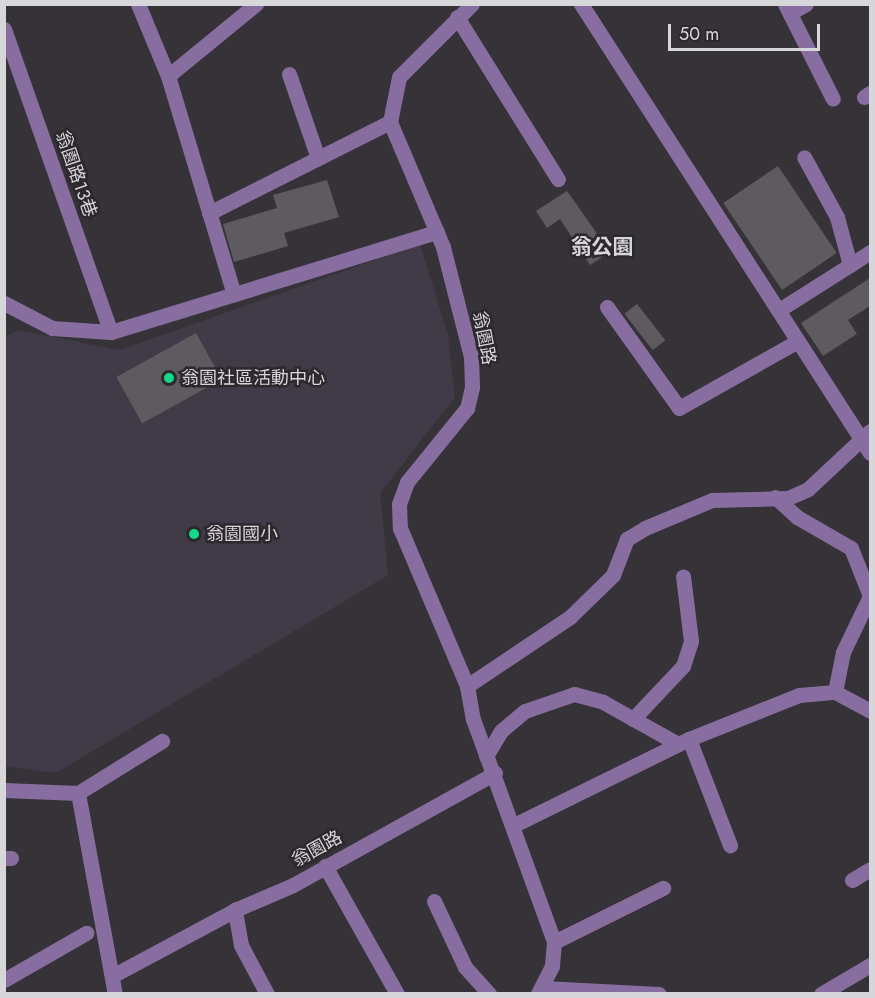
<!DOCTYPE html>
<html>
<head>
<meta charset="utf-8">
<style>
	body { margin:0 }
	#map { position:relative; width:875px; height:998px; overflow:hidden; background:#353338; font-family:Jost,"Noto Sans TC",sans-serif }
	div>[style] { position:absolute }
	.built>* { inset:0; background:#403b46 }
	.building>* { inset:0; background:#5d5b60; transform-origin:0 0 }
	.minor>* { height:15px; margin:-7.5px; padding:0 7.5px; transform-origin:7.5px; border-radius:7.5px; background:#886ea0 }
	.dots>* { width:16px; height:16px; translate:-50% -50%; box-sizing:border-box; border:3px solid #2b292e; border-radius:50% }
	span { translate:-50% -50%; white-space:nowrap; text-align:center; line-height:1.15; -webkit-text-stroke:5px #2b292e; paint-order:stroke }
	.street-label { font-size:18px; color:#d7d6d9 }
	.poi-label { font-size:18px; color:#d7d6d9 }
	.left { translate:0 -50%; text-align:left }
	.quarter-label { font-size:21px; color:#d7d6d9; font-weight:700 }
	.frame { position:absolute; inset:0; border:6px solid #d7d6d9; pointer-events:none }
	.scale { position:absolute; left:668px; top:24px; width:152px; height:27px; box-sizing:border-box; border:3px solid #d7d6d9; border-top:0; padding-left:8px; font-size:18px; line-height:21px; white-space:nowrap; color:#d7d6d9; -webkit-text-stroke:4px #2b292e; paint-order:stroke }
</style>
</head>
<body>
<div id="map">
	<div class="built">
		<i style="clip-path:polygon(420px 244px,448px 335px,455px 397px,380px 493px,388px 575px,56px 773px,5px 766px,5px 337px,18px 330px,120px 350px)"></i>
	</div>
	<div class="building">
		<i style="left:778px;top:166px;width:105px;height:66px;rotate:56deg"></i>
		<i style="clip-path:polygon(327px 180px,339px 217px,284px 233px,288px 246px,234px 262px,223px 224px,277px 208px,273px 195px)"></i>
		<i style="clip-path:polygon(567px 191px,610px 252px,590px 265px,560px 219px,547px 228px,536px 211px)"></i>
		<i style="clip-path:polygon(870px 278px,870px 306px,848px 320px,857px 334px,823px 356px,801px 323px)"></i>
		<i style="left:637px;top:304px;width:46px;height:16px;rotate:52deg"></i>
		<i style="left:196px;top:333px;width:53px;height:91px;rotate:61deg"></i>
	</div>
	<div class="minor">
		<i style="left:138px;top:4px;width:78px;rotate:67.4deg"></i>
		<i style="left:168px;top:76px;width:228px;rotate:73.2deg"></i>
		<i style="left:472px;top:4px;width:103px;rotate:135deg"></i>
		<i style="left:399px;top:77px;width:46px;rotate:101.3deg"></i>
		<i style="left:390px;top:122px;width:136px;rotate:67deg"></i>
		<i style="left:443px;top:247px;width:114px;rotate:75.7deg"></i>
		<i style="left:471px;top:357px;width:30px;rotate:88deg"></i>
		<i style="left:472px;top:387px;width:22px;rotate:103deg"></i>
		<i style="left:467px;top:408px;width:95px;rotate:129deg"></i>
		<i style="left:407px;top:482px;width:23px;rotate:110deg"></i>
		<i style="left:399px;top:504px;width:24px;rotate:88deg"></i>
		<i style="left:400px;top:528px;width:172px;rotate:67deg"></i>
		<i style="left:467px;top:686px;width:34px;rotate:80deg"></i>
		<i style="left:473px;top:719px;width:237px;rotate:70deg"></i>
		<i style="left:554px;top:942px;width:24px;rotate:95deg"></i>
		<i style="left:552px;top:966px;width:31px;rotate:117deg"></i>
		<i style="left:581px;top:4px;width:534px;rotate:57.23deg"></i>
		<i style="left:785px;top:4px;width:106px;rotate:63.2deg"></i>
		<i style="left:790px;top:13px;width:18px;rotate:-29deg"></i>
		<i style="left:457px;top:17px;width:191px;rotate:58.1deg"></i>
		<i style="left:4px;top:29px;width:321px;rotate:70.6deg"></i>
		<i style="left:289px;top:74px;width:89px;rotate:71deg"></i>
		<i style="left:168px;top:76px;width:114px;rotate:-39.3deg"></i>
		<i style="left:864px;top:97px;width:7px;rotate:-34deg"></i>
		<i style="left:209px;top:213px;width:203px;rotate:-26.7deg"></i>
		<i style="left:850px;top:265px;width:24px;rotate:-33deg"></i>
		<i style="left:4px;top:303px;width:54px;rotate:27.5deg"></i>
		<i style="left:52px;top:328px;width:59px;rotate:3.9deg"></i>
		<i style="left:111px;top:332px;width:341px;rotate:-17.1deg"></i>
		<i style="left:607px;top:307px;width:124px;rotate:54.5deg"></i>
		<i style="left:679px;top:408px;width:134px;rotate:-29.4deg"></i>
		<i style="left:779px;top:310px;width:84px;rotate:-32.4deg"></i>
		<i style="left:850px;top:265px;width:50px;rotate:-105.2deg"></i>
		<i style="left:837px;top:217px;width:68px;rotate:-118.8deg"></i>
		<i style="left:775px;top:497px;width:30px;rotate:42deg"></i>
		<i style="left:797px;top:517px;width:62px;rotate:29.9deg"></i>
		<i style="left:851px;top:548px;width:52px;rotate:68.4deg"></i>
		<i style="left:870px;top:596px;width:62px;rotate:115.7deg"></i>
		<i style="left:843px;top:652px;width:41px;rotate:101.3deg"></i>
		<i style="left:467px;top:686px;width:124px;rotate:-33.8deg"></i>
		<i style="left:570px;top:617px;width:60px;rotate:-44.3deg"></i>
		<i style="left:613px;top:575px;width:39px;rotate:-69deg"></i>
		<i style="left:627px;top:539px;width:21px;rotate:-31deg"></i>
		<i style="left:645px;top:528px;width:73px;rotate:-22.7deg"></i>
		<i style="left:712px;top:500px;width:76px;rotate:-1.5deg"></i>
		<i style="left:788px;top:498px;width:22px;rotate:-24deg"></i>
		<i style="left:808px;top:489px;width:85px;rotate:-43.1deg"></i>
		<i style="left:633px;top:719px;width:73px;rotate:-46.7deg"></i>
		<i style="left:683px;top:666px;width:26px;rotate:-72deg"></i>
		<i style="left:691px;top:641px;width:65px;rotate:-97deg"></i>
		<i style="left:689px;top:739px;width:114px;rotate:68.9deg"></i>
		<i style="left:486px;top:756px;width:29px;rotate:-59deg"></i>
		<i style="left:501px;top:731px;width:31px;rotate:-40deg"></i>
		<i style="left:525px;top:711px;width:52px;rotate:-19.1deg"></i>
		<i style="left:574px;top:694px;width:30px;rotate:15deg"></i>
		<i style="left:603px;top:702px;width:86px;rotate:29.2deg"></i>
		<i style="left:4px;top:790px;width:74px;rotate:2.3deg"></i>
		<i style="left:78px;top:793px;width:99px;rotate:-31.8deg"></i>
		<i style="left:78px;top:793px;width:204px;rotate:79.6deg"></i>
		<i style="left:516px;top:824px;width:193px;rotate:-26.2deg"></i>
		<i style="left:689px;top:739px;width:118px;rotate:-21.8deg"></i>
		<i style="left:799px;top:695px;width:36px;rotate:-5deg"></i>
		<i style="left:835px;top:692px;width:40px;rotate:28deg"></i>
		<i style="left:4px;top:858px;width:7px"></i>
		<i style="left:325px;top:866px;width:147px;rotate:60.6deg"></i>
		<i style="left:852px;top:880px;width:21px;rotate:-31deg"></i>
		<i style="left:434px;top:901px;width:73px;rotate:64.8deg"></i>
		<i style="left:465px;top:967px;width:36px;rotate:48deg"></i>
		<i style="left:554px;top:942px;width:122px;rotate:-26.4deg"></i>
		<i style="left:112px;top:976px;width:140px;rotate:-28.2deg"></i>
		<i style="left:4px;top:980px;width:95px;rotate:-29.8deg"></i>
		<i style="left:543px;top:988px;width:116px;rotate:3deg"></i>
		<i style="left:267px;top:994px;width:55px;rotate:-118deg"></i>
		<i style="left:241px;top:945px;width:36px;rotate:-100deg"></i>
		<i style="left:235px;top:910px;width:63px;rotate:-23.3deg"></i>
		<i style="left:293px;top:885px;width:231px;rotate:-29deg"></i>
		<i style="left:821px;top:994px;width:57px;rotate:-30.6deg"></i>
	</div>
	<div class="dots">
		<i style="left:169px;top:378px;background:#14d989"></i>
		<i style="left:194px;top:534px;background:#14d989"></i>
	</div>
	<div class="street-label">
		<span style="left:76px;top:174px;rotate:71deg">翁園路13巷</span>
		<span style="left:484px;top:338px;rotate:79deg">翁園路</span>
		<span style="left:317px;top:849px;rotate:-29deg">翁園路</span>
	</div>
	<div class="poi-label">
		<span class="left" style="left:181px;top:378px">翁園社區活動中心</span>
		<span class="left" style="left:206px;top:534px">翁園國小</span>
	</div>
	<div class="quarter-label">
		<span style="left:602px;top:247px">翁公園</span>
	</div>
	<div class="frame"></div>
	<div class="scale">50 m</div>
</div>
</body>
</html>
